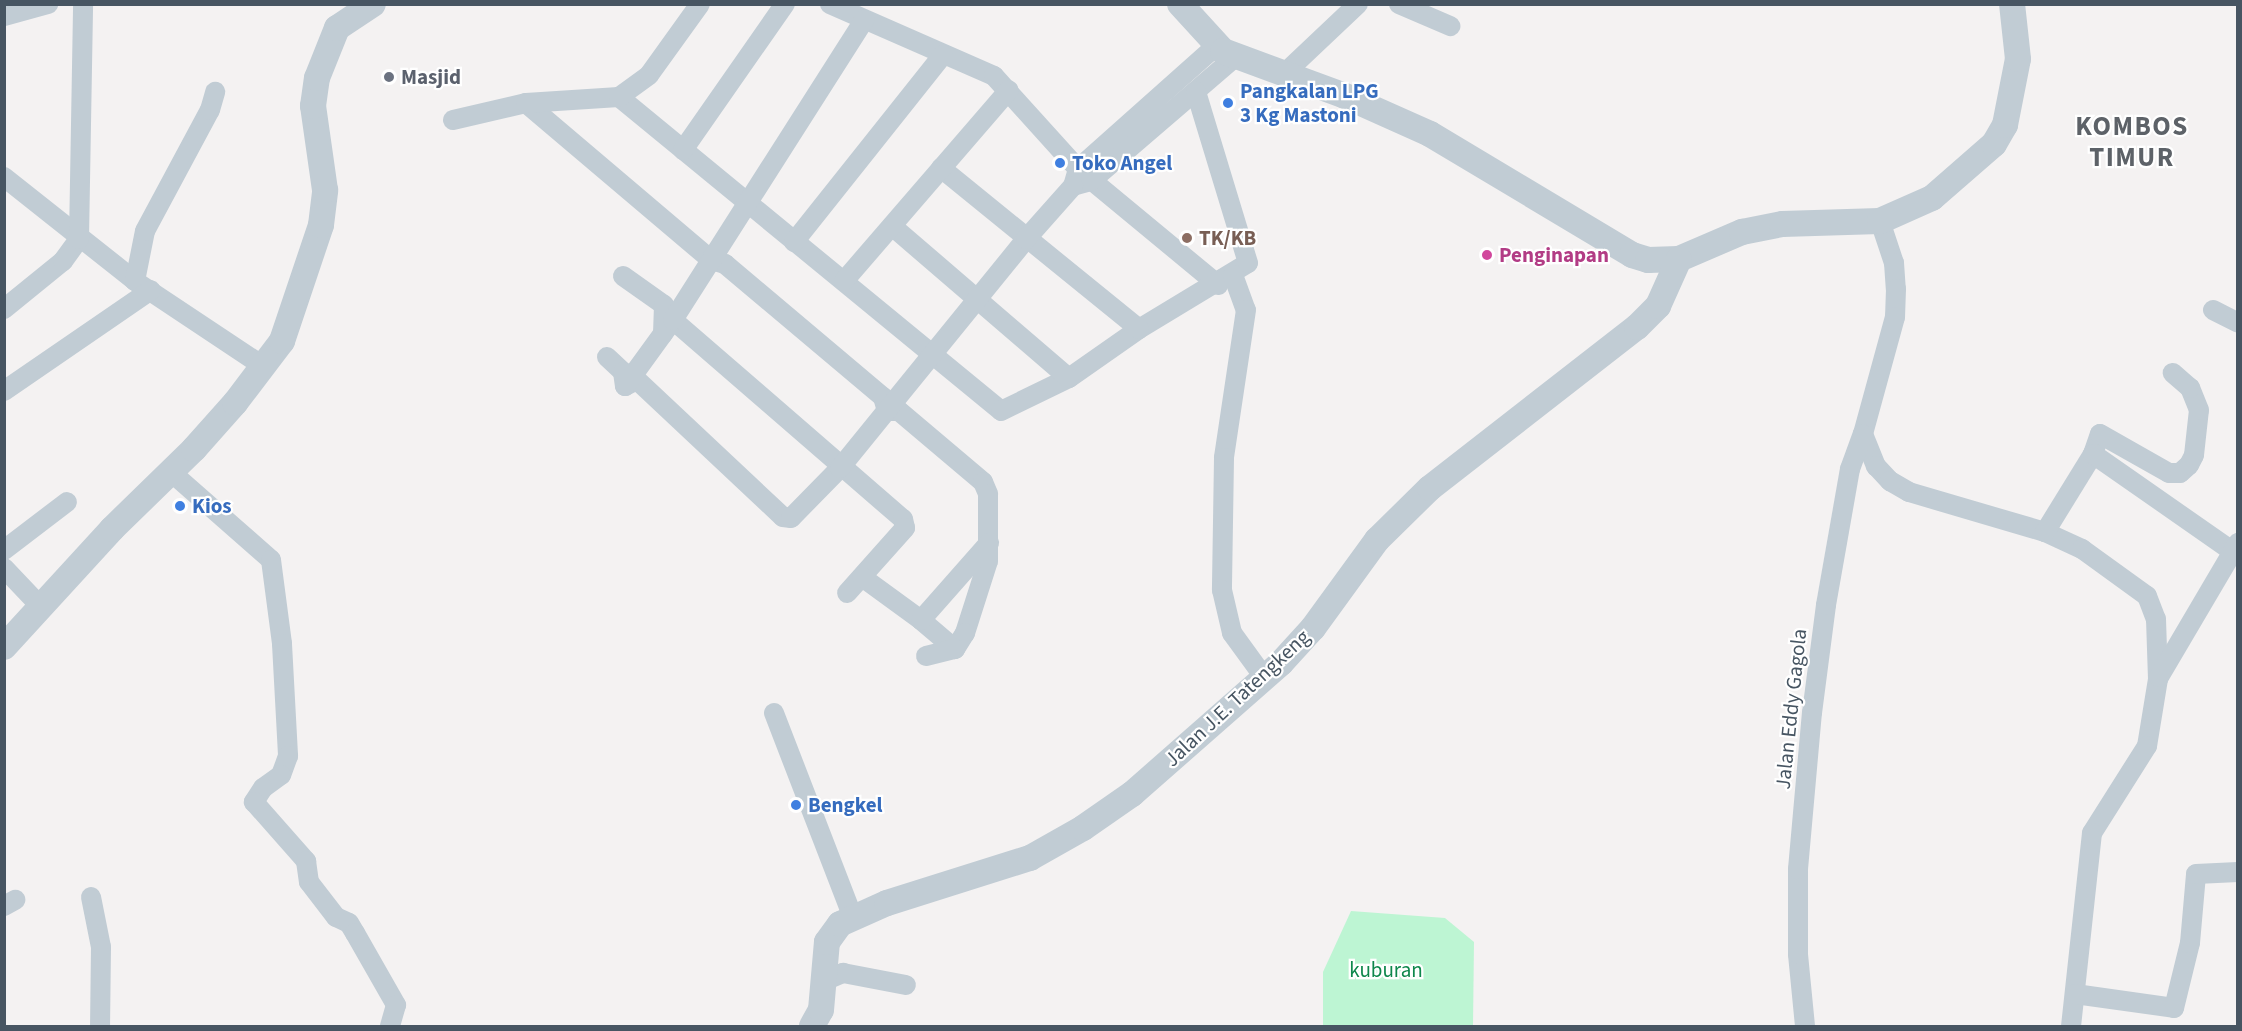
<!DOCTYPE html>
<html>
<head>
<meta charset="utf-8">
<style>
	body { margin:0 }
	#map { position:relative; width:2242px; height:1031px; overflow:hidden; background:#f4f2f2; font-family:"Source Sans 3",sans-serif }
	div>[style] { position:absolute }
	.green>* { inset:0; background:#bdf5d3 }
	.minor>* { height:20px; margin:-10px; padding:0 10px; transform-origin:10px; border-radius:10px; background:#c1ccd4 }
	.tertiary>* { height:26px; margin:-13px; padding:0 13px; transform-origin:13px; border-radius:13px; background:#c1ccd4 }
	.dots>* { width:16px; height:16px; translate:-50% -50%; box-sizing:border-box; border:3px solid #fff; border-radius:50% }
	span { translate:-50% -50%; white-space:nowrap; text-align:center; line-height:1.15; -webkit-text-stroke:4.5px #fff; paint-order:stroke }
	.worship-label { font-size:21px; color:#5b616d; font-weight:700 }
	.left { translate:0 -50%; text-align:left }
	.shop-label { font-size:21px; color:#366cbe; font-weight:700 }
	.education-label { font-size:21px; color:#785e54; font-weight:700 }
	.hotel-label { font-size:21px; color:#b23c85; font-weight:700 }
	.street-label { font-size:21px; color:#475562 }
	.park-label { font-size:21px; color:#0e874c }
	.district-label { font-size:27px; color:#5d6268; font-weight:700; letter-spacing:1.5px }
	.frame { position:absolute; inset:0; border:6px solid #475562; pointer-events:none }
</style>
</head>
<body>
<div id="map">
	<div class="green">
		<i style="clip-path:polygon(1351px 911px,1445px 918px,1474px 942px,1473px 1026px,1323px 1026px,1323px 972px)"></i>
	</div>
	<div class="minor">
		<i style="left:830px;top:4px;width:179px;rotate:23.7deg"></i>
		<i style="left:994px;top:76px;width:125px;rotate:47.9deg"></i>
		<i style="left:1078px;top:169px;width:182px;rotate:39.6deg"></i>
		<i style="left:1399px;top:4px;width:56px;rotate:23.3deg"></i>
		<i style="left:4px;top:16px;width:46px;rotate:-15.3deg"></i>
		<i style="left:1216px;top:46px;width:185px;rotate:138.3deg"></i>
		<i style="left:1078px;top:169px;width:18px;rotate:106deg"></i>
		<i style="left:1073px;top:186px;width:19px;rotate:-16deg"></i>
		<i style="left:1091px;top:181px;width:190px;rotate:-40.7deg"></i>
		<i style="left:1286px;top:72px;width:99px;rotate:-43.4deg"></i>
		<i style="left:619px;top:97px;width:494px;rotate:39.4deg"></i>
		<i style="left:1001px;top:411px;width:76px;rotate:-25.9deg"></i>
		<i style="left:1069px;top:378px;width:85px;rotate:-35deg"></i>
		<i style="left:1139px;top:329px;width:127px;rotate:-31.2deg"></i>
		<i style="left:1248px;top:263px;width:179px;rotate:-106.9deg"></i>
		<i style="left:526px;top:103px;width:243px;rotate:40.3deg"></i>
		<i style="left:711px;top:260px;width:15px;rotate:16deg"></i>
		<i style="left:725px;top:264px;width:207px;rotate:40.1deg"></i>
		<i style="left:883px;top:397px;width:15px;rotate:74deg"></i>
		<i style="left:887px;top:411px;width:12px"></i>
		<i style="left:899px;top:411px;width:110px;rotate:40.2deg"></i>
		<i style="left:983px;top:482px;width:13px;rotate:67deg"></i>
		<i style="left:988px;top:494px;width:67px;rotate:90deg"></i>
		<i style="left:988px;top:561px;width:76px;rotate:107.7deg"></i>
		<i style="left:965px;top:633px;width:19px;rotate:122deg"></i>
		<i style="left:955px;top:649px;width:45px;rotate:-139.5deg"></i>
		<i style="left:453px;top:120px;width:75px;rotate:-13.1deg"></i>
		<i style="left:526px;top:103px;width:93px;rotate:-3.7deg"></i>
		<i style="left:619px;top:97px;width:37px;rotate:-36deg"></i>
		<i style="left:649px;top:75px;width:87px;rotate:-54.3deg"></i>
		<i style="left:683px;top:150px;width:178px;rotate:-55.1deg"></i>
		<i style="left:941px;top:168px;width:255px;rotate:39.1deg"></i>
		<i style="left:4px;top:177px;width:167px;rotate:38.4deg"></i>
		<i style="left:135px;top:281px;width:154px;rotate:33.6deg"></i>
		<i style="left:1880px;top:221px;width:44px;rotate:71.6deg"></i>
		<i style="left:1894px;top:263px;width:26px;rotate:86deg"></i>
		<i style="left:1896px;top:289px;width:28px;rotate:92deg"></i>
		<i style="left:1895px;top:317px;width:121px;rotate:105.3deg"></i>
		<i style="left:1863px;top:434px;width:35px;rotate:68deg"></i>
		<i style="left:1876px;top:466px;width:21px;rotate:47deg"></i>
		<i style="left:1890px;top:481px;width:22px;rotate:30deg"></i>
		<i style="left:1909px;top:492px;width:142px;rotate:16.4deg"></i>
		<i style="left:2045px;top:532px;width:41px;rotate:24.7deg"></i>
		<i style="left:2082px;top:549px;width:80px;rotate:35.9deg"></i>
		<i style="left:2147px;top:596px;width:25px;rotate:69deg"></i>
		<i style="left:2156px;top:619px;width:60px;rotate:88.1deg"></i>
		<i style="left:2158px;top:679px;width:68px;rotate:99.3deg"></i>
		<i style="left:2147px;top:746px;width:103px;rotate:122.3deg"></i>
		<i style="left:2092px;top:833px;width:194px;rotate:96.2deg"></i>
		<i style="left:892px;top:226px;width:233px;rotate:40.7deg"></i>
		<i style="left:794px;top:242px;width:239px;rotate:-51.5deg"></i>
		<i style="left:1233px;top:275px;width:37px;rotate:70deg"></i>
		<i style="left:1246px;top:310px;width:150px;rotate:98.5deg"></i>
		<i style="left:1224px;top:458px;width:132px;rotate:90.9deg"></i>
		<i style="left:1222px;top:590px;width:44px;rotate:76.9deg"></i>
		<i style="left:1232px;top:633px;width:54px;rotate:54deg"></i>
		<i style="left:623px;top:276px;width:50px;rotate:35.3deg"></i>
		<i style="left:664px;top:305px;width:29px;rotate:92deg"></i>
		<i style="left:135px;top:281px;width:51px;rotate:-78.7deg"></i>
		<i style="left:145px;top:231px;width:137px;rotate:-61.8deg"></i>
		<i style="left:210px;top:110px;width:19px;rotate:-74deg"></i>
		<i style="left:844px;top:281px;width:252px;rotate:-49.2deg"></i>
		<i style="left:4px;top:309px;width:76px;rotate:-39.1deg"></i>
		<i style="left:63px;top:261px;width:27px;rotate:-54deg"></i>
		<i style="left:79px;top:239px;width:235px;rotate:-89deg"></i>
		<i style="left:2213px;top:310px;width:28px;rotate:27deg"></i>
		<i style="left:673px;top:320px;width:304px;rotate:40.9deg"></i>
		<i style="left:903px;top:519px;width:9px;rotate:77deg"></i>
		<i style="left:905px;top:528px;width:87px;rotate:131.7deg"></i>
		<i style="left:607px;top:357px;width:22px;rotate:43deg"></i>
		<i style="left:623px;top:372px;width:14px;rotate:82deg"></i>
		<i style="left:625px;top:386px;width:13px;rotate:-27deg"></i>
		<i style="left:637px;top:380px;width:200px;rotate:43.2deg"></i>
		<i style="left:783px;top:517px;width:8px;rotate:7deg"></i>
		<i style="left:791px;top:518px;width:70px;rotate:-45.6deg"></i>
		<i style="left:840px;top:468px;width:295px;rotate:-50.9deg"></i>
		<i style="left:1026px;top:239px;width:71px;rotate:-48.4deg"></i>
		<i style="left:625px;top:386px;width:82px;rotate:-54deg"></i>
		<i style="left:673px;top:320px;width:356px;rotate:-57.5deg"></i>
		<i style="left:4px;top:391px;width:178px;rotate:-34.5deg"></i>
		<i style="left:2093px;top:454px;width:21px;rotate:-71deg"></i>
		<i style="left:2100px;top:434px;width:79px;rotate:29.5deg"></i>
		<i style="left:2169px;top:473px;width:11px"></i>
		<i style="left:2180px;top:473px;width:12px;rotate:-42deg"></i>
		<i style="left:2189px;top:465px;width:11px;rotate:-63deg"></i>
		<i style="left:2194px;top:455px;width:45px;rotate:-83.7deg"></i>
		<i style="left:2199px;top:410px;width:24px;rotate:-112deg"></i>
		<i style="left:2190px;top:388px;width:23px;rotate:-139deg"></i>
		<i style="left:171px;top:472px;width:133px;rotate:41.3deg"></i>
		<i style="left:271px;top:560px;width:85px;rotate:82.5deg"></i>
		<i style="left:282px;top:644px;width:112px;rotate:86.9deg"></i>
		<i style="left:288px;top:756px;width:20px;rotate:110deg"></i>
		<i style="left:281px;top:775px;width:22px;rotate:144deg"></i>
		<i style="left:263px;top:788px;width:17px;rotate:123deg"></i>
		<i style="left:254px;top:802px;width:79px;rotate:48.6deg"></i>
		<i style="left:306px;top:861px;width:21px;rotate:82deg"></i>
		<i style="left:309px;top:882px;width:44px;rotate:52.4deg"></i>
		<i style="left:336px;top:917px;width:14px;rotate:25deg"></i>
		<i style="left:349px;top:923px;width:12px;rotate:59deg"></i>
		<i style="left:355px;top:933px;width:83px;rotate:60.3deg"></i>
		<i style="left:396px;top:1005px;width:22px;rotate:106deg"></i>
		<i style="left:2045px;top:532px;width:92px;rotate:-58.4deg"></i>
		<i style="left:2093px;top:454px;width:173px;rotate:34.9deg"></i>
		<i style="left:4px;top:550px;width:79px;rotate:-37.3deg"></i>
		<i style="left:4px;top:568px;width:52px;rotate:46.5deg"></i>
		<i style="left:862px;top:577px;width:73px;rotate:36.1deg"></i>
		<i style="left:921px;top:620px;width:103px;rotate:-48.6deg"></i>
		<i style="left:926px;top:656px;width:30px;rotate:-14deg"></i>
		<i style="left:2159px;top:677px;width:156px;rotate:-59.5deg"></i>
		<i style="left:774px;top:713px;width:217px;rotate:68.9deg"></i>
		<i style="left:91px;top:897px;width:51px;rotate:78.7deg"></i>
		<i style="left:101px;top:947px;width:79px;rotate:90.7deg"></i>
		<i style="left:4px;top:906px;width:13px;rotate:-29deg"></i>
		<i style="left:824px;top:981px;width:21px;rotate:-23deg"></i>
		<i style="left:843px;top:973px;width:64px;rotate:10.8deg"></i>
		<i style="left:2075px;top:994px;width:100px;rotate:8deg"></i>
		<i style="left:2174px;top:1008px;width:67px;rotate:-76.2deg"></i>
		<i style="left:2190px;top:943px;width:69px;rotate:-85deg"></i>
		<i style="left:2196px;top:874px;width:42px;rotate:-2.7deg"></i>
		<i style="left:1805px;top:1026px;width:72px;rotate:-95.6deg"></i>
		<i style="left:1798px;top:954px;width:85px;rotate:-90deg"></i>
		<i style="left:1798px;top:869px;width:157px;rotate:-84.9deg"></i>
		<i style="left:1812px;top:713px;width:109px;rotate:-82.6deg"></i>
		<i style="left:1826px;top:605px;width:138px;rotate:-80deg"></i>
		<i style="left:1850px;top:469px;width:37px;rotate:-70deg"></i>
	</div>
	<div class="tertiary">
		<i style="left:1180px;top:4px;width:64px;rotate:47.5deg"></i>
		<i style="left:1223px;top:51px;width:130px;rotate:20.2deg"></i>
		<i style="left:1345px;top:96px;width:93px;rotate:24.1deg"></i>
		<i style="left:1430px;top:134px;width:235px;rotate:30.9deg"></i>
		<i style="left:1632px;top:255px;width:17px;rotate:17deg"></i>
		<i style="left:1648px;top:260px;width:31px;rotate:-2deg"></i>
		<i style="left:1679px;top:259px;width:69px;rotate:-23.2deg"></i>
		<i style="left:1742px;top:232px;width:41px;rotate:-11.3deg"></i>
		<i style="left:1782px;top:224px;width:98px;rotate:-1.8deg"></i>
		<i style="left:1880px;top:221px;width:57px;rotate:-23.9deg"></i>
		<i style="left:1932px;top:198px;width:82px;rotate:-41.1deg"></i>
		<i style="left:1994px;top:144px;width:22px;rotate:-60deg"></i>
		<i style="left:2005px;top:125px;width:67px;rotate:-78.9deg"></i>
		<i style="left:2018px;top:59px;width:55px;rotate:-96.2deg"></i>
		<i style="left:4px;top:647px;width:160px;rotate:-47.5deg"></i>
		<i style="left:112px;top:529px;width:115px;rotate:-44.3deg"></i>
		<i style="left:194px;top:449px;width:62px;rotate:-48.3deg"></i>
		<i style="left:235px;top:403px;width:78px;rotate:-52.8deg"></i>
		<i style="left:282px;top:341px;width:122px;rotate:-71.4deg"></i>
		<i style="left:321px;top:225px;width:35px;rotate:-83deg"></i>
		<i style="left:325px;top:190px;width:85px;rotate:-98.1deg"></i>
		<i style="left:313px;top:106px;width:28px;rotate:-82deg"></i>
		<i style="left:317px;top:78px;width:54px;rotate:-68.2deg"></i>
		<i style="left:337px;top:28px;width:43px;rotate:-33.7deg"></i>
		<i style="left:812px;top:1026px;width:18px;rotate:-61deg"></i>
		<i style="left:821px;top:1010px;width:68px;rotate:-85deg"></i>
		<i style="left:827px;top:942px;width:22px;rotate:-54deg"></i>
		<i style="left:840px;top:924px;width:51px;rotate:-24.1deg"></i>
		<i style="left:887px;top:903px;width:150px;rotate:-17.5deg"></i>
		<i style="left:1030px;top:858px;width:61px;rotate:-29.5deg"></i>
		<i style="left:1083px;top:828px;width:60px;rotate:-34.8deg"></i>
		<i style="left:1132px;top:794px;width:198px;rotate:-41.3deg"></i>
		<i style="left:1281px;top:663px;width:47px;rotate:-47.6deg"></i>
		<i style="left:1313px;top:628px;width:109px;rotate:-54deg"></i>
		<i style="left:1377px;top:540px;width:74px;rotate:-44.5deg"></i>
		<i style="left:1430px;top:488px;width:262px;rotate:-37.9deg"></i>
		<i style="left:1637px;top:327px;width:30px;rotate:-45deg"></i>
		<i style="left:1658px;top:306px;width:51px;rotate:-65.9deg"></i>
	</div>
	<div class="dots">
		<i style="left:389px;top:77px;background:#6b7280"></i>
		<i style="left:1228px;top:103px;background:#3f7fe0"></i>
		<i style="left:1060px;top:163px;background:#3f7fe0"></i>
		<i style="left:1187px;top:238px;background:#8d6e63"></i>
		<i style="left:1487px;top:255px;background:#d1479c"></i>
		<i style="left:180px;top:506px;background:#3f7fe0"></i>
		<i style="left:796px;top:805px;background:#3f7fe0"></i>
	</div>
	<div class="worship-label">
		<span class="left" style="left:401px;top:77px">Masjid</span>
	</div>
	<div class="shop-label">
		<span class="left" style="left:1240px;top:103px">Pangkalan LPG<br>3 Kg Mastoni</span>
		<span class="left" style="left:1072px;top:163px">Toko Angel</span>
		<span class="left" style="left:192px;top:506px">Kios</span>
		<span class="left" style="left:808px;top:805px">Bengkel</span>
	</div>
	<div class="education-label">
		<span class="left" style="left:1199px;top:238px">TK/KB</span>
	</div>
	<div class="hotel-label">
		<span class="left" style="left:1499px;top:255px">Penginapan</span>
	</div>
	<div class="street-label">
		<span style="left:1237px;top:698px;rotate:-43deg">Jalan J.E. Tatengkeng</span>
		<span style="left:1791px;top:709px;rotate:-84deg">Jalan Eddy Gagola</span>
	</div>
	<div class="park-label">
		<span style="left:1386px;top:970px">kuburan</span>
	</div>
	<div class="district-label">
		<span style="left:2132px;top:142px">KOMBOS<br>TIMUR</span>
	</div>
	<div class="frame"></div>
</div>
</body>
</html>
